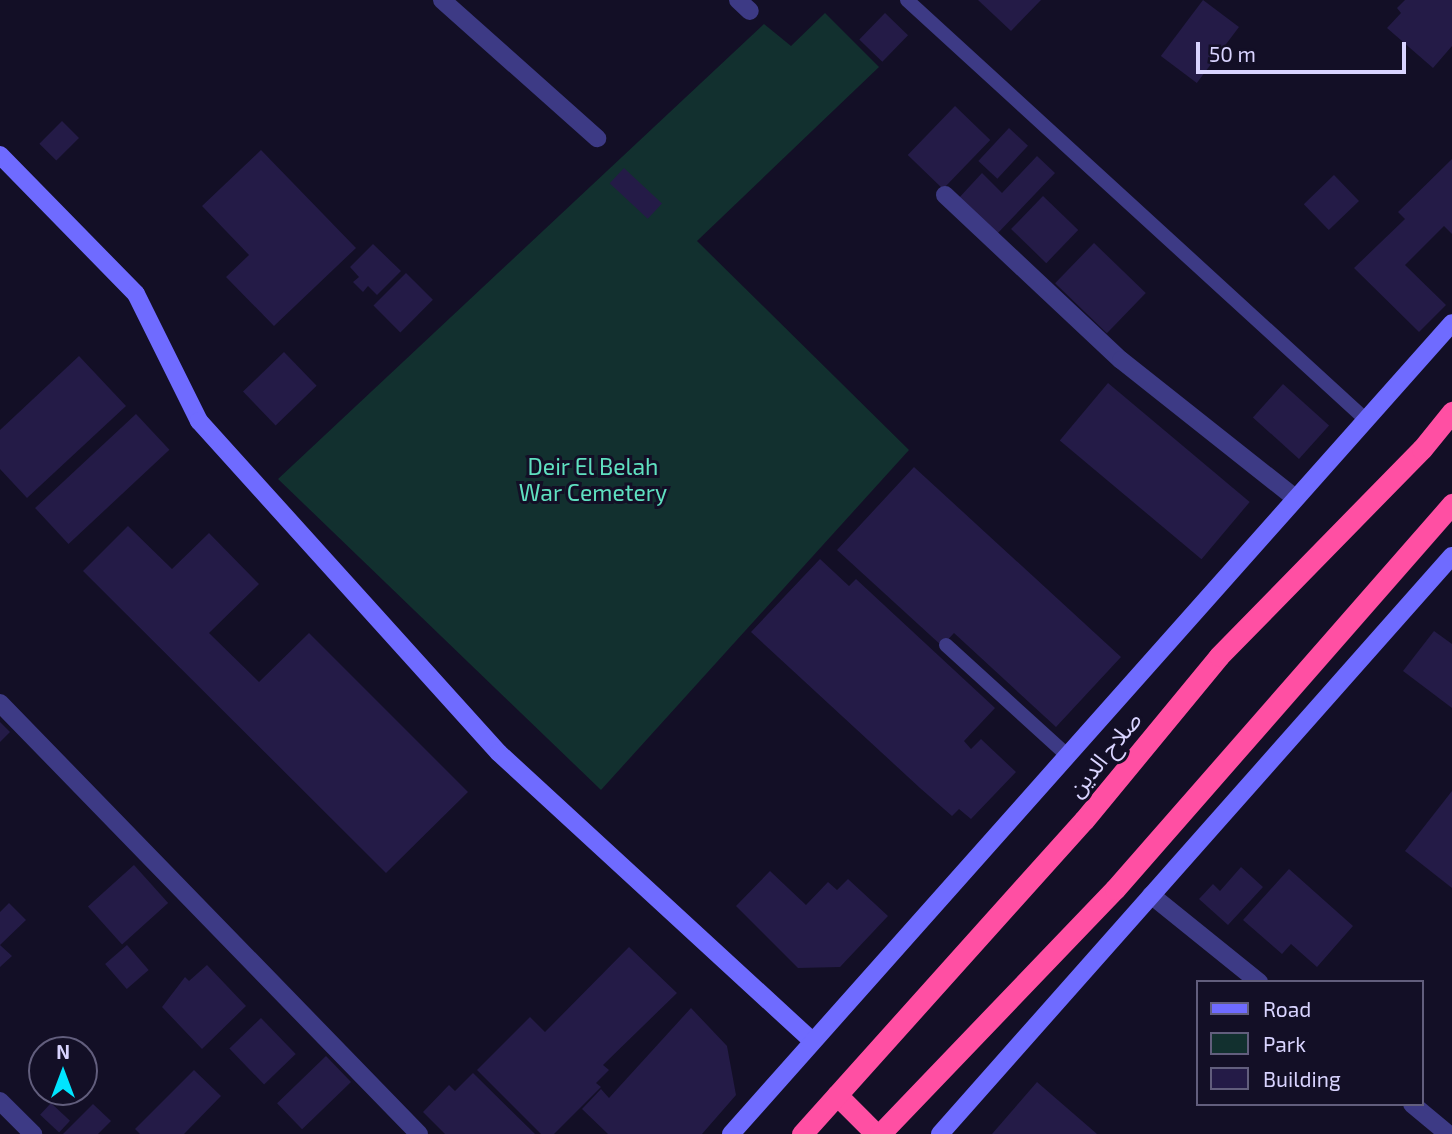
<!DOCTYPE html>
<html>
<head>
<meta charset="utf-8">
<style>
	body { margin:0 }
	#map { position:relative; width:1452px; height:1134px; overflow:hidden; background:#130f26; font-family:"Exo 2","Noto Sans Arabic",sans-serif }
	div>[style] { position:absolute }
	.green>* { inset:0; background:#12302f }
	.building>* { inset:0; background:#241b47; transform-origin:0 0 }
	.lane>* { height:14px; margin:-7px; padding:0 7px; transform-origin:7px; border-radius:7px; background:#3d3a85 }
	.street>* { height:18px; margin:-9px; padding:0 9px; transform-origin:9px; border-radius:9px; background:#3d3a85 }
	.secondary>* { height:18px; margin:-9px; padding:0 9px; transform-origin:9px; border-radius:9px; background:#6f6bff }
	.highway>* { height:21px; margin:-10.5px; padding:0 10.5px; transform-origin:10.5px; border-radius:10.5px; background:#ff4fa3 }
	span { translate:-50% -50%; white-space:nowrap; text-align:center; line-height:1.15; -webkit-text-stroke:6px #130f26; paint-order:stroke }
	.park-label { font-size:23px; color:#5fe0c0 }
	.street-label { font-size:23px; color:#d9d4ff }
	.legend { position:absolute; left:1196px; top:980px; width:228px; height:126px; box-sizing:border-box; background:#130f26; border:2px solid #625e7d; margin:0; padding:9px 12px; list-style:none; font-size:21px; color:#d9d4ff }
	.legend li { display:flex; align-items:center; gap:14px; height:35px }
	.legend b { width:35px; border:2px solid #625e7d }
	.north { position:absolute; left:28px; top:1036px; width:70px; height:70px; box-sizing:border-box; background:#130f26; border:2px solid #625e7d; border-radius:50%; rotate:0deg; font-size:19px; font-weight:700; line-height:28px; text-align:center; color:#d9d4ff }
	.north::after { content:''; display:block; margin:auto; width:24px; height:32px; background:#00e5ff; clip-path:polygon(50% 0,100% 100%,50% 72%,0 100%) }
	.scale { position:absolute; left:1196px; top:42px; width:210px; height:32px; box-sizing:border-box; border:4px solid #d9d4ff; border-top:0; padding-left:9px; font-size:21px; line-height:24px; white-space:nowrap; color:#d9d4ff; -webkit-text-stroke:5px #130f26; paint-order:stroke }
</style>
</head>
<body>
<div id="map">
	<div class="green">
		<i style="clip-path:polygon(825px 13px,879px 67px,697px 241px,909px 450px,601px 790px,278px 479px,764px 24px,791px 46px)"></i>
	</div>
	<div class="building">
		<i style="clip-path:polygon(978px 0,1041px 0,1011px 31px)"></i>
		<i style="left:1203px;top:0;width:45px;height:70px;rotate:37deg"></i>
		<i style="clip-path:polygon(1405px 0,1452px 0,1452px 46px,1433px 68px,1387px 28px,1401px 13px,1397px 8px)"></i>
		<i style="left:885px;top:13px;width:32px;height:37px;rotate:44deg"></i>
		<i style="left:955px;top:106px;width:49px;height:68px;rotate:44deg"></i>
		<i style="left:62px;top:121px;width:24px;height:32px;rotate:45deg"></i>
		<i style="left:1009px;top:128px;width:26px;height:45px;rotate:43deg"></i>
		<i style="clip-path:polygon(261px 150px,356px 248px,274px 326px,226px 277px,249px 255px,202px 206px)"></i>
		<i style="clip-path:polygon(1037px 156px,1055px 173px,996px 235px,958px 199px,982px 173px,1002px 193px)"></i>
		<i style="clip-path:polygon(1452px 159px,1452px 234px,1444px 226px,1405px 265px,1446px 305px,1419px 332px,1354px 268px,1405px 219px,1398px 212px)"></i>
		<i style="left:624px;top:168px;width:52px;height:21px;rotate:43deg"></i>
		<i style="left:1334px;top:175px;width:36px;height:42px;rotate:46deg"></i>
		<i style="left:1043px;top:196px;width:49px;height:46px;rotate:44deg"></i>
		<i style="left:1094px;top:243px;width:72px;height:56px;rotate:44deg"></i>
		<i style="clip-path:polygon(373px 244px,401px 271px,377px 295px,368px 286px,363px 292px,353px 282px,359px 277px,350px 267px)"></i>
		<i style="left:406px;top:273px;width:38px;height:46px;rotate:45deg"></i>
		<i style="left:284px;top:352px;width:47px;height:57px;rotate:46deg"></i>
		<i style="clip-path:polygon(79px 356px,126px 406px,27px 498px,0 469px,0 430px)"></i>
		<i style="left:1108px;top:383px;width:185px;height:75px;rotate:40deg"></i>
		<i style="left:1283px;top:384px;width:62px;height:45px;rotate:42deg"></i>
		<i style="left:136px;top:414px;width:49px;height:138px;rotate:47deg"></i>
		<i style="clip-path:polygon(914px 467px,1121px 657px,1056px 727px,954px 633px,942px 646px,837px 550px)"></i>
		<i style="clip-path:polygon(128px 526px,172px 569px,209px 533px,259px 584px,209px 633px,259px 682px,309px 633px,468px 792px,386px 873px,83px 571px)"></i>
		<i style="clip-path:polygon(820px 559px,849px 586px,856px 579px,995px 708px,964px 741px,971px 749px,981px 739px,1016px 772px,971px 819px,959px 809px,952px 816px,920px 788px,751px 632px)"></i>
		<i style="clip-path:polygon(1434px 631px,1452px 644px,1452px 708px,1403px 671px)"></i>
		<i style="clip-path:polygon(0 722px,10px 732px,0 742px)"></i>
		<i style="clip-path:polygon(1452px 791px,1452px 888px,1405px 851px)"></i>
		<i style="left:134px;top:865px;width:51px;height:62px;rotate:48deg"></i>
		<i style="clip-path:polygon(1241px 867px,1263px 887px,1228px 925px,1199px 899px,1213px 884px,1220px 891px)"></i>
		<i style="clip-path:polygon(1289px 869px,1353px 926px,1317px 967px,1291px 944px,1282px 954px,1243px 920px)"></i>
		<i style="clip-path:polygon(770px 871px,806px 905px,828px 882px,837px 890px,848px 879px,888px 916px,840px 967px,798px 968px,736px 906px)"></i>
		<i style="clip-path:polygon(9px 903px,26px 920px,0 945px,12px 956px,0 967px,0 912px)"></i>
		<i style="left:127px;top:945px;width:33px;height:29px;rotate:49deg"></i>
		<i style="clip-path:polygon(629px 947px,677px 993px,603px 1065px,609px 1070px,596px 1083px,601px 1087px,554px 1134px,541px 1134px,477px 1070px,530px 1017px,545px 1032px)"></i>
		<i style="clip-path:polygon(207px 965px,246px 1006px,202px 1049px,162px 1007px,185px 977px,189px 981px)"></i>
		<i style="clip-path:polygon(691px 1008px,727px 1046px,736px 1095px,702px 1134px,608px 1134px,582px 1109px,601px 1089px,609px 1098px)"></i>
		<i style="left:261px;top:1018px;width:50px;height:44px;rotate:46deg"></i>
		<i style="left:326px;top:1056px;width:36px;height:68px;rotate:46deg"></i>
		<i style="clip-path:polygon(194px 1070px,221px 1096px,184px 1134px,140px 1134px,135px 1129px)"></i>
		<i style="clip-path:polygon(473px 1073px,535px 1134px,445px 1134px,423px 1112px,449px 1085px,455px 1091px)"></i>
		<i style="clip-path:polygon(1037px 1082px,1097px 1134px,992px 1134px)"></i>
		<i style="left:51px;top:1103px;width:26px;height:16px;rotate:43deg"></i>
		<i style="clip-path:polygon(93px 1104px,111px 1121px,98px 1134px,63px 1134px)"></i>
	</div>
	<div class="lane">
		<i style="left:907px;top:0;width:621px;rotate:42.45deg"></i>
		<i style="left:946px;top:645px;width:165px;rotate:42.3deg"></i>
	</div>
	<div class="street">
		<i style="left:442px;top:0;width:208px;rotate:41.7deg"></i>
		<i style="left:738px;top:0;width:16px;rotate:43deg"></i>
		<i style="left:945px;top:195px;width:241px;rotate:43.2deg"></i>
		<i style="left:1121px;top:360px;width:222px;rotate:38.4deg"></i>
		<i style="left:0;top:703px;width:601px;rotate:45.81deg"></i>
		<i style="left:1151px;top:895px;width:139px;rotate:38.9deg"></i>
		<i style="left:0;top:1101px;width:47px;rotate:45deg"></i>
		<i style="left:1412px;top:1104px;width:47px;rotate:39.8deg"></i>
	</div>
	<div class="secondary">
		<i style="left:0;top:155px;width:194px;rotate:45.6deg"></i>
		<i style="left:136px;top:294px;width:142px;rotate:63.6deg"></i>
		<i style="left:199px;top:421px;width:447px;rotate:47.9deg"></i>
		<i style="left:499px;top:753px;width:425px;rotate:42.6deg"></i>
		<i style="left:731px;top:1134px;width:1085px;rotate:-48.36deg"></i>
		<i style="left:940px;top:1134px;width:772px;rotate:-48.47deg"></i>
	</div>
	<div class="highway">
		<i style="left:837px;top:1095px;width:55px;rotate:45deg"></i>
		<i style="left:802px;top:1134px;width:422px;rotate:-48.1deg"></i>
		<i style="left:1084px;top:820px;width:212px;rotate:-50.5deg"></i>
		<i style="left:1219px;top:656px;width:290px;rotate:-45.6deg"></i>
		<i style="left:1422px;top:449px;width:48px;rotate:-51deg"></i>
		<i style="left:880px;top:1134px;width:339px;rotate:-46.2deg"></i>
		<i style="left:1115px;top:889px;width:512px;rotate:-48.8deg"></i>
	</div>
	<div class="park-label">
		<span style="left:593px;top:479px">Deir El Belah<br>War Cemetery</span>
	</div>
	<div class="street-label">
		<span style="left:1104px;top:754px;rotate:-51deg">صلاح الدين</span>
	</div>
	<ul class="legend">
	<li><b style="height:9px;background:#6f6bff"></b>Road</li>
	<li><b style="height:19px;background:#12302f"></b>Park</li>
	<li><b style="height:19px;background:#241b47"></b>Building</li>
	</ul>
	<div class="north">N</div>
	<div class="scale">50 m</div>
</div>
</body>
</html>
